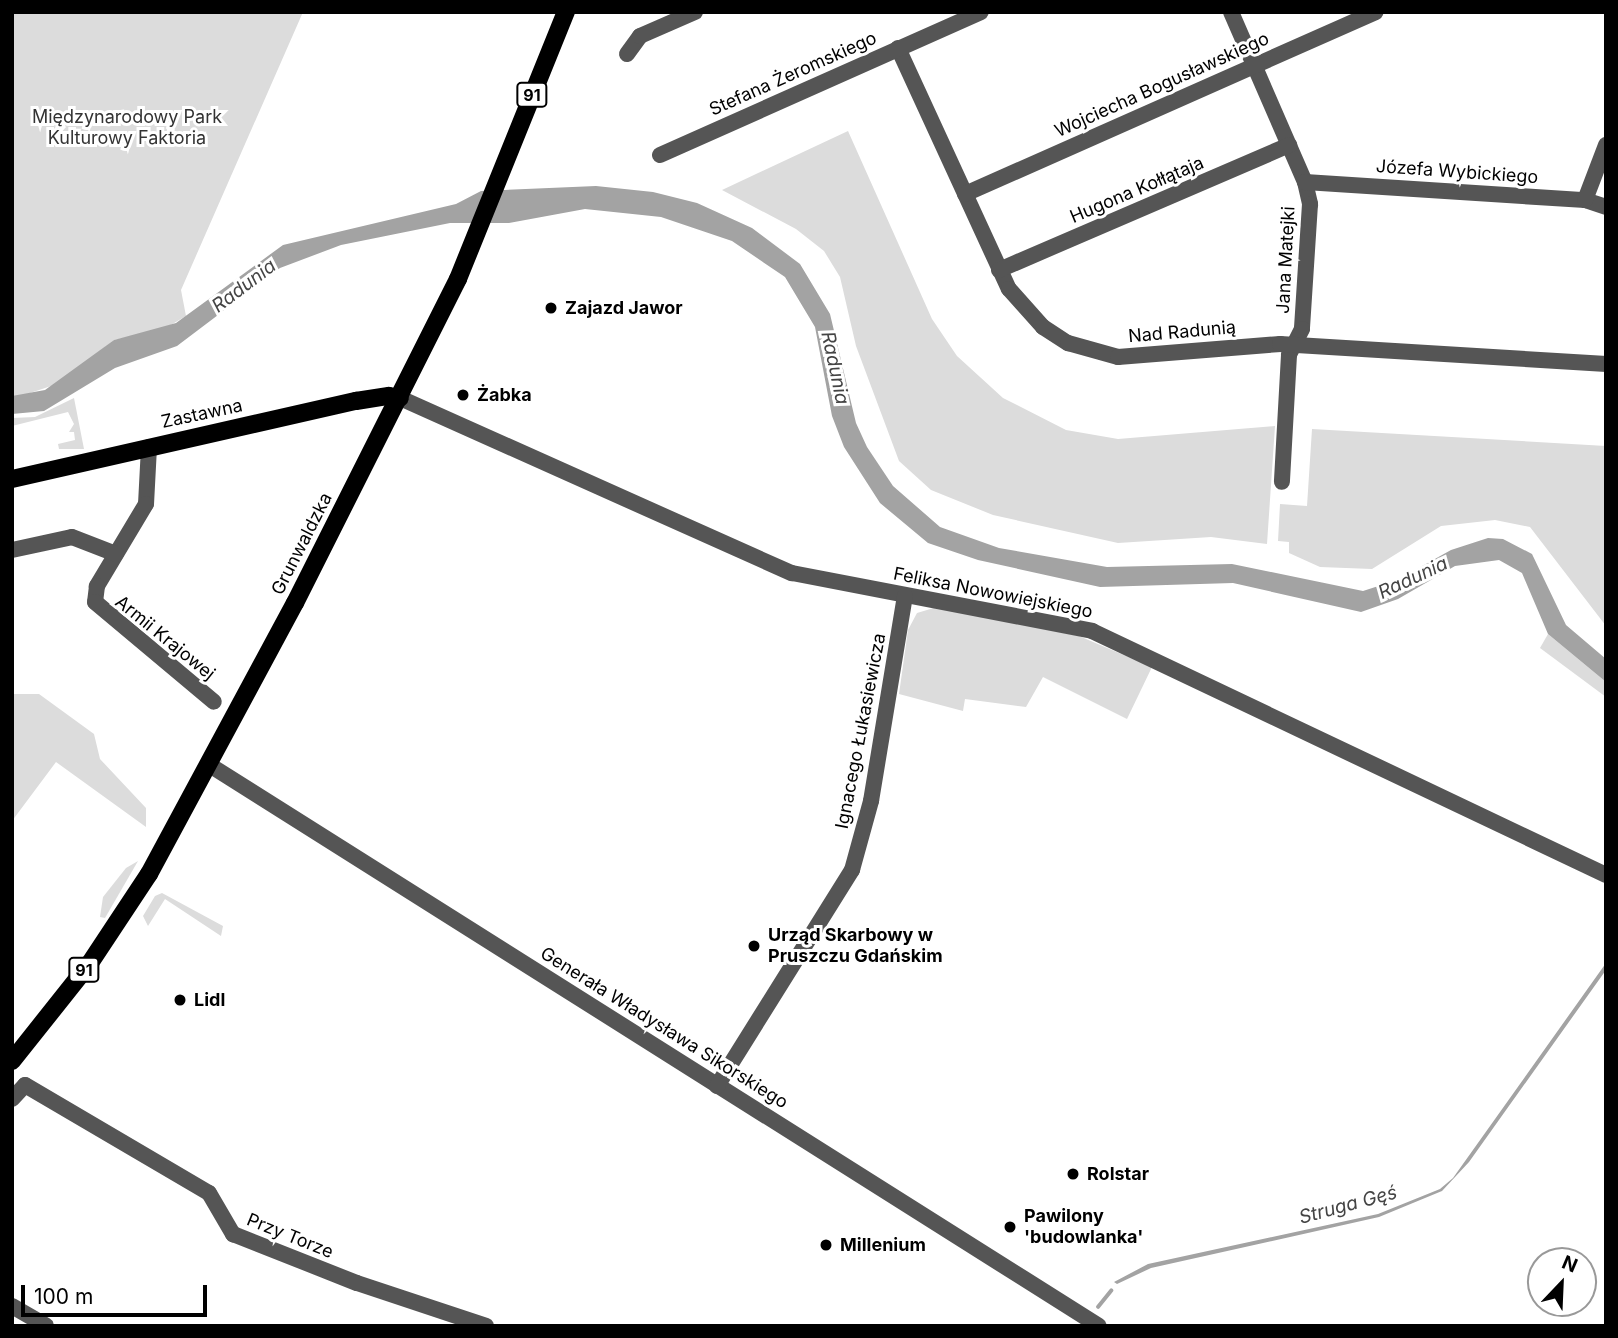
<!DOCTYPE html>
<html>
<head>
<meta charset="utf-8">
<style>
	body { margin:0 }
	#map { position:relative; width:1618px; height:1338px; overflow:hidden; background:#fff; font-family:Inter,sans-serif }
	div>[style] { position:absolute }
	.green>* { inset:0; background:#dcdcdc }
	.water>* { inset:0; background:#a3a3a3 }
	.stream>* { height:3.5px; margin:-1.75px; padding:0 1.75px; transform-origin:1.75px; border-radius:1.75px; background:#a3a3a3 }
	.minor>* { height:16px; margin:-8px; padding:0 8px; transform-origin:8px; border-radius:8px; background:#555 }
	.major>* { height:18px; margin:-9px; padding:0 9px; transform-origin:9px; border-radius:9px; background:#000 }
	.dots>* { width:19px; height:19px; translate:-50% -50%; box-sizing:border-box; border:4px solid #fff; border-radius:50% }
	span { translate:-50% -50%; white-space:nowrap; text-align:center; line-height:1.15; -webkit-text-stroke:6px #fff; paint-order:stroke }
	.shield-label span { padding:2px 5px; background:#fff; border:2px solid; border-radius:5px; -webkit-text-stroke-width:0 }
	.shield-label { font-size:16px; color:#000; font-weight:700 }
	.street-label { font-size:18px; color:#000 }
	.park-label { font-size:18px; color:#333 }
	.poi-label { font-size:18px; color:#000; font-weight:700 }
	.left { translate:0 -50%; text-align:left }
	.water-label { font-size:19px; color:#444; font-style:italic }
	.frame { position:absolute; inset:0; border:14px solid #000; pointer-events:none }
	.north { position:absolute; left:1527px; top:1247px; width:70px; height:70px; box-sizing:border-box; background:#fff; border:2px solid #999; border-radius:50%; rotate:23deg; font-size:19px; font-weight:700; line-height:28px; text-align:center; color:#000 }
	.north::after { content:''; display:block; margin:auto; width:24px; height:32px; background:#000; clip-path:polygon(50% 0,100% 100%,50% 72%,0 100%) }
	.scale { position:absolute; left:21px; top:1285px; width:186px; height:32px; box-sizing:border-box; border:4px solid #000; border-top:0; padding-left:9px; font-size:21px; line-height:24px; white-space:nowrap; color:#000; -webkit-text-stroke:5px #fff; paint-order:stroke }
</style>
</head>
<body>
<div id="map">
	<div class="green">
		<i style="clip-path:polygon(12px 12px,303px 12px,181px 290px,186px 316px,164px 329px,114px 340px,57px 384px,21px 396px,12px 396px)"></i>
		<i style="clip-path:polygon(848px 131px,932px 319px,957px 356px,1003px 398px,1066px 430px,1118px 439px,1275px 426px,1267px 544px,1211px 537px,1118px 543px,993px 515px,931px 490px,899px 461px,856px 346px,840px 277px,824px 251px,796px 229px,722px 190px)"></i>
		<i style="clip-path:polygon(74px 398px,84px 449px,59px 449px,58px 444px,75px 440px,74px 432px,69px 432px,74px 424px,68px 412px,12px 426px,12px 418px,35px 417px)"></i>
		<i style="clip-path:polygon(1312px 429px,1606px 446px,1606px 626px,1530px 527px,1495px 520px,1441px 526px,1372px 569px,1320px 567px,1289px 553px,1289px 542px,1278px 541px,1280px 504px,1307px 506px)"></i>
		<i style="clip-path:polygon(937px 607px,1079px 636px,1152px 667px,1127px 719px,1043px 677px,1026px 707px,965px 699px,963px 711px,899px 694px,908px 630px,917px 613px)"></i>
		<i style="clip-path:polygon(1548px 634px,1606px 682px,1606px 697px,1540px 648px)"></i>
		<i style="clip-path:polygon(12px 694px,39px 694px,94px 734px,100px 759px,146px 808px,146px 827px,56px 762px,12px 821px)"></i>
		<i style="clip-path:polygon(138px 861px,105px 918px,100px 917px,103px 897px,126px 868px)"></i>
		<i style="clip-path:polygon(162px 893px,223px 926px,221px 936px,165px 899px,148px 926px,143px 916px,155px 896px)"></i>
	</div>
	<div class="water">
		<i style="clip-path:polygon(596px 186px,653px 192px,697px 203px,752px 228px,800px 264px,830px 314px,856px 423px,867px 447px,893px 486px,940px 527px,999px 548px,1107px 567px,1232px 564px,1363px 591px,1397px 580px,1451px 550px,1488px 538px,1503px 539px,1532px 554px,1566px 625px,1606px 659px,1606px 682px,1548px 634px,1522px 573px,1499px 560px,1455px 566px,1398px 599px,1361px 612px,1233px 583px,1100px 587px,978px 560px,928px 543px,880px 503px,844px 447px,832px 416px,815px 327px,785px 277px,732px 241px,661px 217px,585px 209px,509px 223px,450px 223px,341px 245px,280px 268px,177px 346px,115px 368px,44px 411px,12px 414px,12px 396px,45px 390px,114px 340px,176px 323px,283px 245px,456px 204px,481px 191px)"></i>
		<i style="clip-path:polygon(1606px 963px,1606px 970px,1469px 1162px,1442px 1191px,1379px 1217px,1151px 1268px,1117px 1284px,1114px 1282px,1148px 1264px,1378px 1214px,1440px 1189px,1453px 1178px)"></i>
	</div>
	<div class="stream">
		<i style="left:1098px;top:1307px;width:21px;rotate:-51deg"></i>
	</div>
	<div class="minor">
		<i style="left:1231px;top:12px;width:185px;rotate:66.5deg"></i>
		<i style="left:1305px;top:182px;width:23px;rotate:77deg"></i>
		<i style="left:1310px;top:204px;width:125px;rotate:93.7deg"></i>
		<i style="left:1302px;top:329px;width:29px;rotate:117deg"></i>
		<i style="left:1289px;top:355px;width:127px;rotate:93.2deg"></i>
		<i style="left:898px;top:48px;width:265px;rotate:65.3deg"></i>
		<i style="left:1009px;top:289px;width:51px;rotate:48.2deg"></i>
		<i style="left:1043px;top:327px;width:30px;rotate:33deg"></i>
		<i style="left:1068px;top:343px;width:52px;rotate:15.6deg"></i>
		<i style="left:1118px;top:357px;width:163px;rotate:-4.6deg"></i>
		<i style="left:1280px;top:344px;width:327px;rotate:3.5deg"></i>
		<i style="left:627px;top:54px;width:22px;rotate:-54deg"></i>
		<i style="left:640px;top:36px;width:60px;rotate:-23.6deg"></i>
		<i style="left:660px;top:155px;width:351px;rotate:-24deg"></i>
		<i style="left:1305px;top:182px;width:281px;rotate:3.7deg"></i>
		<i style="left:1585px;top:200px;width:22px;rotate:18deg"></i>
		<i style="left:965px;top:194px;width:449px;rotate:-23.9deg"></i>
		<i style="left:1585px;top:200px;width:59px;rotate:-69.1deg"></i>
		<i style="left:999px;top:270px;width:316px;rotate:-23.3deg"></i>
		<i style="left:400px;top:398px;width:429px;rotate:24.1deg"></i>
		<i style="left:792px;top:573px;width:306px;rotate:10.9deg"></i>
		<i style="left:1092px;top:631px;width:569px;rotate:25.39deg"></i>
		<i style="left:149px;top:447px;width:57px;rotate:93deg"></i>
		<i style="left:146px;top:504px;width:96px;rotate:120.9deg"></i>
		<i style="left:97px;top:586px;width:16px;rotate:97deg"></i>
		<i style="left:95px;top:602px;width:155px;rotate:40deg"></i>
		<i style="left:12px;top:550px;width:61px;rotate:-12.2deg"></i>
		<i style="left:72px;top:537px;width:47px;rotate:21.1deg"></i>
		<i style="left:208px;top:764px;width:1053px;rotate:32.24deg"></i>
		<i style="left:717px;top:1086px;width:255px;rotate:-58deg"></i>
		<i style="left:852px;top:870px;width:72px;rotate:-74.6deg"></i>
		<i style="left:871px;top:801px;width:208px;rotate:-80.6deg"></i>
		<i style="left:12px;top:1099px;width:19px;rotate:-47deg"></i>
		<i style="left:25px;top:1085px;width:213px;rotate:30.4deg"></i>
		<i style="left:209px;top:1193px;width:48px;rotate:59.7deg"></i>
		<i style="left:233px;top:1234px;width:133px;rotate:21.6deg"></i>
		<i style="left:357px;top:1283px;width:136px;rotate:18.4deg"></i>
		<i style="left:12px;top:1306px;width:39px;rotate:30deg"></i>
	</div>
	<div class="major">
		<i style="left:12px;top:479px;width:353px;rotate:-12.8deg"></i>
		<i style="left:356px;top:401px;width:33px;rotate:-9deg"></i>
		<i style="left:389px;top:396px;width:11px;rotate:10deg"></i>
		<i style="left:12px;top:1061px;width:125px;rotate:-51.5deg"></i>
		<i style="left:90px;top:963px;width:107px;rotate:-56.5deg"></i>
		<i style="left:149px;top:874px;width:308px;rotate:-61.7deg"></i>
		<i style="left:295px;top:603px;width:363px;rotate:-63.3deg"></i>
		<i style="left:458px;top:279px;width:288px;rotate:-68deg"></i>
	</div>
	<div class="dots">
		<i style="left:551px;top:308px;background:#000"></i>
		<i style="left:463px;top:395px;background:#000"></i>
		<i style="left:754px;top:946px;background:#000"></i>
		<i style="left:180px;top:1000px;background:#000"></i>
		<i style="left:1073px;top:1174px;background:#000"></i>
		<i style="left:1010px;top:1227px;background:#000"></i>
		<i style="left:826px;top:1245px;background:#000"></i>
	</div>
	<div class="shield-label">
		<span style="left:532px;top:95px">91</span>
		<span style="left:84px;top:970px">91</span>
	</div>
	<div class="street-label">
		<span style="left:793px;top:74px;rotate:-24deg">Stefana Żeromskiego</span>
		<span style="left:1162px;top:85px;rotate:-24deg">Wojciecha Bogusławskiego</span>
		<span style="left:1457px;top:172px;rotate:4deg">Józefa Wybickiego</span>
		<span style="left:1137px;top:190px;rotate:-23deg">Hugona Kołłątaja</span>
		<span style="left:1286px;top:260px;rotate:-87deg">Jana Matejki</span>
		<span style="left:1182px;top:332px;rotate:-5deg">Nad Radunią</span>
		<span style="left:202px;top:414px;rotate:-12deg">Zastawna</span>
		<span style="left:302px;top:544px;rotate:-63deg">Grunwaldzka</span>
		<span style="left:993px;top:593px;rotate:11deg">Feliksa Nowowiejskiego</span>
		<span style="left:165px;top:638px;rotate:39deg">Armii Krajowej</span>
		<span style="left:861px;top:731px;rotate:-79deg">Ignacego Łukasiewicza</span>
		<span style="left:664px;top:1028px;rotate:32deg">Generała Władysława Sikorskiego</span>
		<span style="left:290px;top:1236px;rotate:22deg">Przy Torze</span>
	</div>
	<div class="park-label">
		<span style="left:127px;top:128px">Międzynarodowy Park<br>Kulturowy Faktoria</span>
	</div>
	<div class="poi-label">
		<span class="left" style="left:565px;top:308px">Zajazd Jawor</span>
		<span class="left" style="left:477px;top:395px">Żabka</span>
		<span class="left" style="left:768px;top:946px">Urząd Skarbowy w<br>Pruszczu Gdańskim</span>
		<span class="left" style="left:194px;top:1000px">Lidl</span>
		<span class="left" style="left:1087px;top:1174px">Rolstar</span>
		<span class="left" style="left:1024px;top:1227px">Pawilony<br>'budowlanka'</span>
		<span class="left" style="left:840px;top:1245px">Millenium</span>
	</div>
	<div class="water-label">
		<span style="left:244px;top:286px;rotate:-37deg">Radunia</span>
		<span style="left:835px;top:368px;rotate:78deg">Radunia</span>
		<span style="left:1413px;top:578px;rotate:-25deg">Radunia</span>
		<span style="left:1348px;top:1205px;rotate:-15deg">Struga Gęś</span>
	</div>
	<div class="frame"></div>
	<div class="north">N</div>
	<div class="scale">100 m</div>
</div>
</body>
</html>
